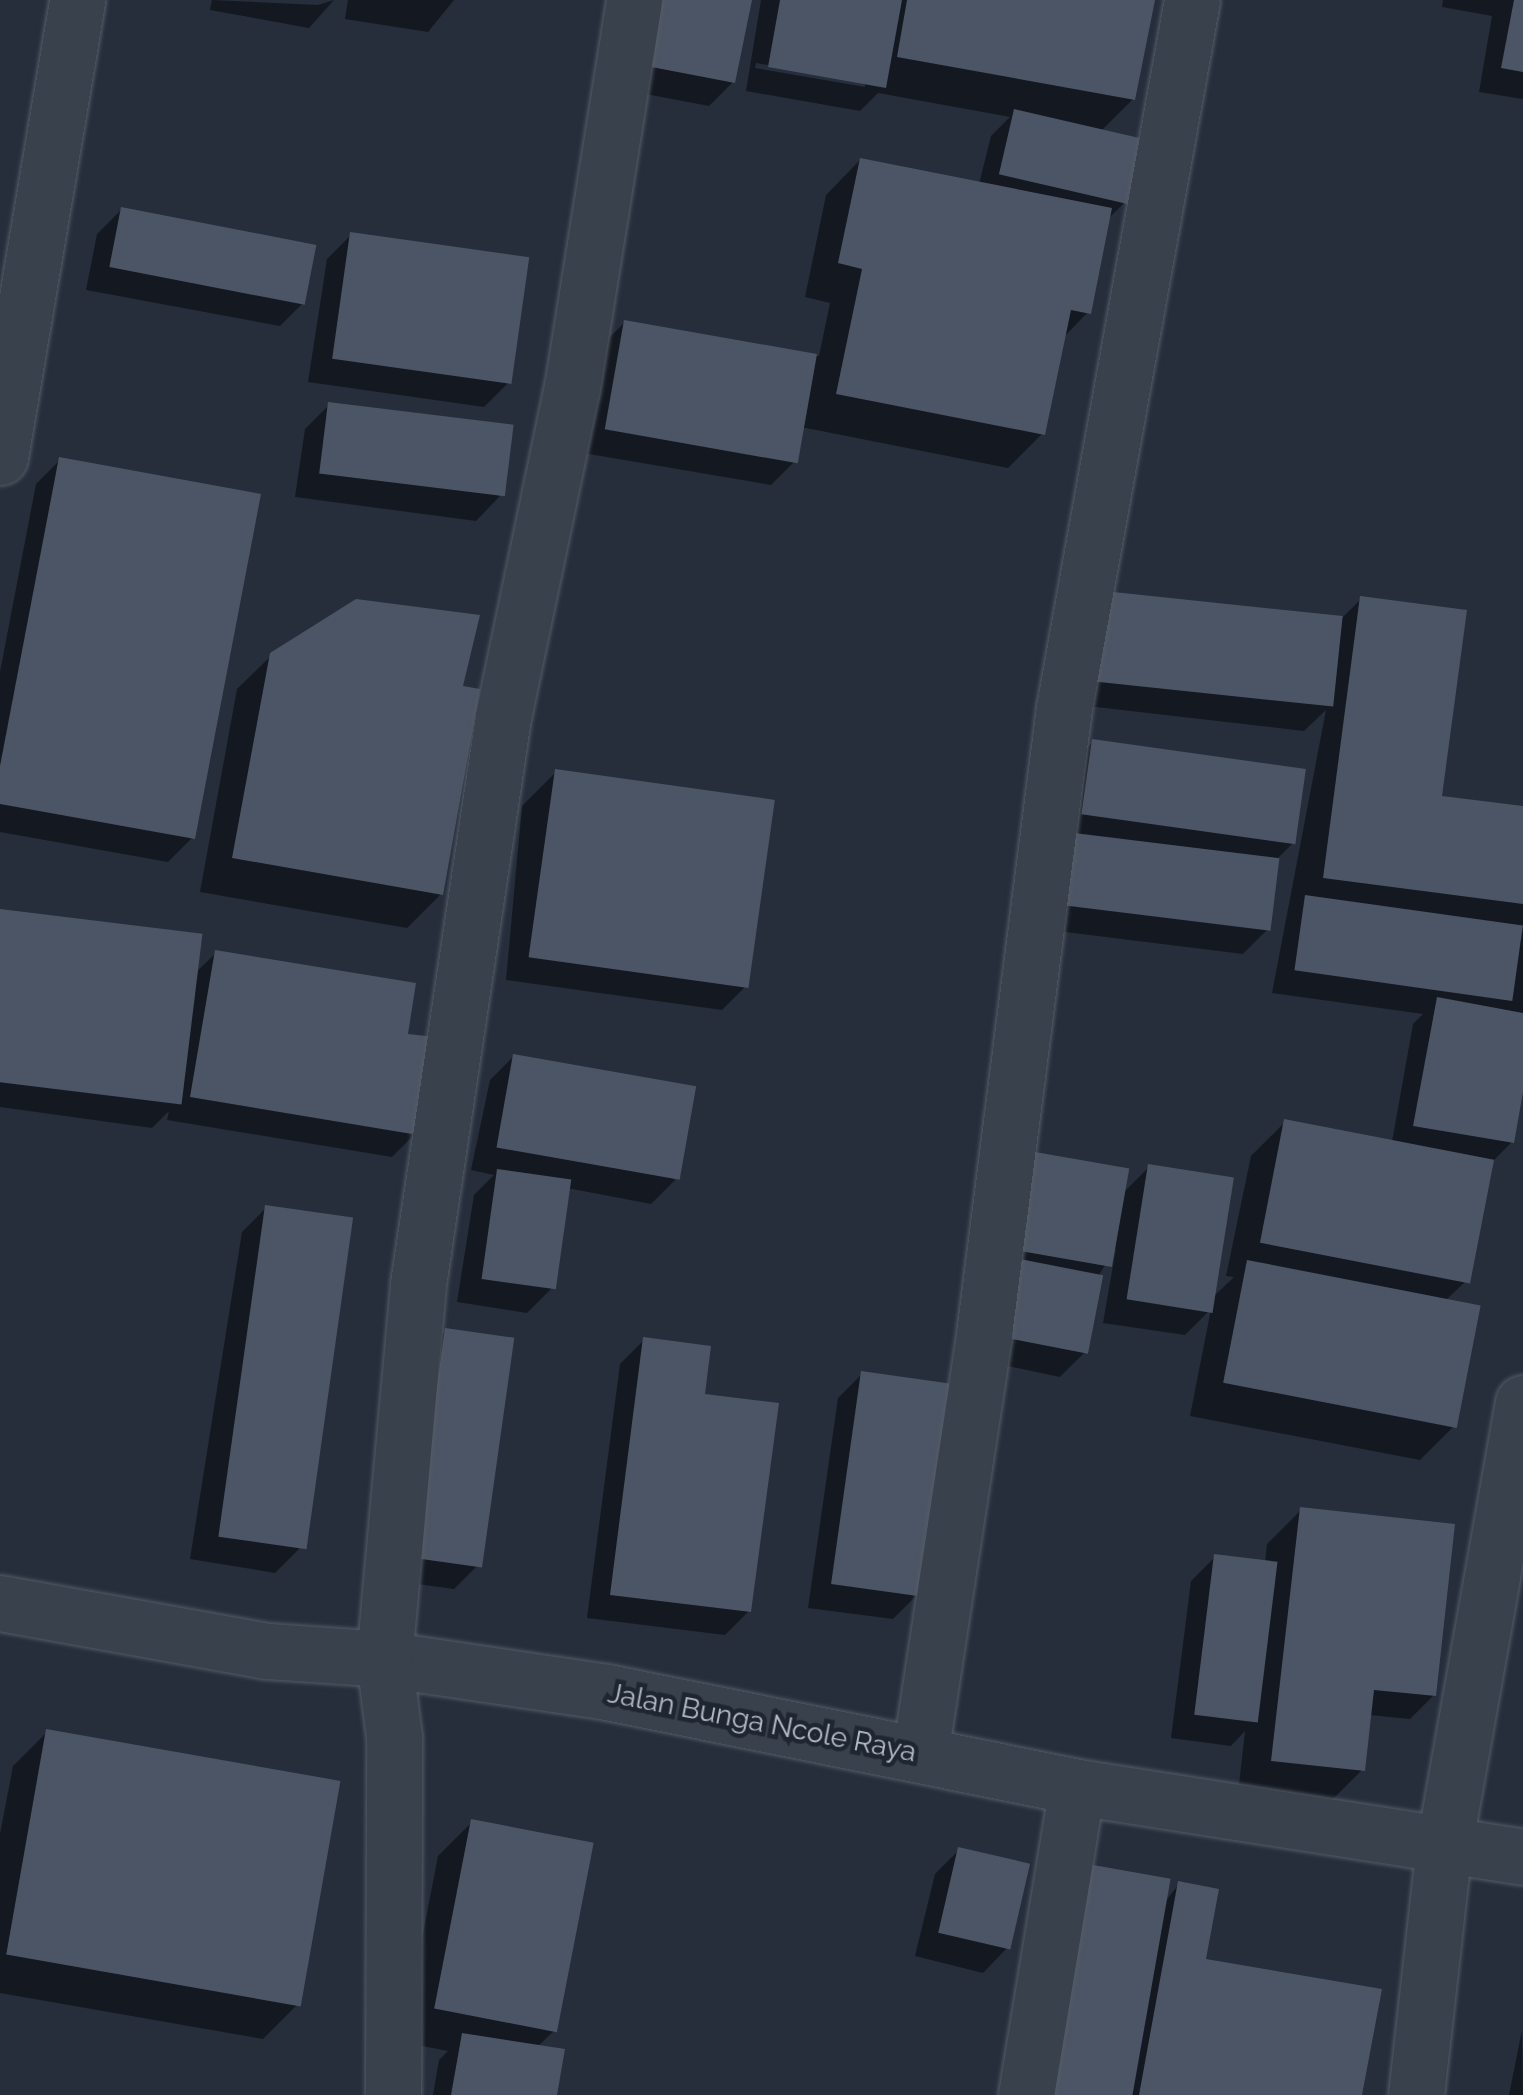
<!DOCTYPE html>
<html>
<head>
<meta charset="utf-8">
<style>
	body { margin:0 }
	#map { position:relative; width:1523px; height:2095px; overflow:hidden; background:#262e3c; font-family:Raleway,sans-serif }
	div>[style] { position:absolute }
	.shadow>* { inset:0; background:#0007 }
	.building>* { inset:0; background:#4c5565; transform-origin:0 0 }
	.roads { filter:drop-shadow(0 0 2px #545c67) drop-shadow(0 0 2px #545c67) }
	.minor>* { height:55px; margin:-27.5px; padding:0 27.5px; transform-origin:27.5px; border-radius:27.5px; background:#39414c }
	span { translate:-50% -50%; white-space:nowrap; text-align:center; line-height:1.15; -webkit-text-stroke:9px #1e2631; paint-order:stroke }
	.street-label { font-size:28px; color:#b5bcc8 }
</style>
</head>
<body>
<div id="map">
	<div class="shadow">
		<i style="clip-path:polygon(212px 0,318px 5px,334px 0,309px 28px,210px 10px)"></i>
		<i style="clip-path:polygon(348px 0,454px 0,428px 32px,345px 19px)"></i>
		<i style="clip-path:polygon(749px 0,733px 82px,709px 106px,619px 89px)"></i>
		<i style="clip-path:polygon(evenodd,761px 0,1152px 0,1133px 99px,1101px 131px,1124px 203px,1107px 220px,1088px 312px,1062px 339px,1042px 434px,1008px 468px,801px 427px,795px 461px,771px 485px,583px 453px,600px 347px,624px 323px,819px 356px,830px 303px,805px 297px,826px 195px,860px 160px,979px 184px,991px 136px,1010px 117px,878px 93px,860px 111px,746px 91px,761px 0,756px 63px,865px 82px,865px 87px,755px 68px,756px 63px)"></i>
		<i style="clip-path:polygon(1443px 0,1523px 0,1523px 99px,1479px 92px,1492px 16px,1442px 7px)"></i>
		<i style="clip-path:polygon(121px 210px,304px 302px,280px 326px,86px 290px,97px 234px)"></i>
		<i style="clip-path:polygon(351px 235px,508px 383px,484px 407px,308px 382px,327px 259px)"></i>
		<i style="clip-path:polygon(329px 405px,500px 496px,476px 521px,295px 497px,305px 429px)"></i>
		<i style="clip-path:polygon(60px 460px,192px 838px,168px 862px,0 832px,0 672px,36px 484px)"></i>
		<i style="clip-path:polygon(1361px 599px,1439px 798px,1523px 808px,1523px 1077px,1512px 1142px,1490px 1164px,1465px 1282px,1446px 1300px,1454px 1426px,1420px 1460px,1190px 1416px,1211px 1309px,1185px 1335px,1103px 1323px,1116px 1248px,1097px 1278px,1084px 1353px,1060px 1377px,970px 1358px,977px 1271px,1121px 1195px,1149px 1167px,1211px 1299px,1234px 1277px,1226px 1276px,1251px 1156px,1285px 1122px,1392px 1142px,1413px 1024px,1423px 1014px,1272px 993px,1326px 710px,1304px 731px,1070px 704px,1081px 618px,1340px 620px)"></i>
		<i style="clip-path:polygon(272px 655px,460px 688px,441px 894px,407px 928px,200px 892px,237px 689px)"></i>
		<i style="clip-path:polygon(1093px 742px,1294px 842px,1276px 860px,1267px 930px,1243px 954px,1033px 928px,1068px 766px)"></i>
		<i style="clip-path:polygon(556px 772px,746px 986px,722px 1010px,506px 980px,522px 806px)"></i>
		<i style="clip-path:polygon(0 911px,194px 974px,216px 953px,405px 1036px,416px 1133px,392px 1157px,167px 1120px,169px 1111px,152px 1128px,0 1107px)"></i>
		<i style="clip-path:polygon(514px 1056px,675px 1180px,651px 1204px,567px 1188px,551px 1289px,527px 1313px,457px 1302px,474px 1195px,494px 1175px,471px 1170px,490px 1080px)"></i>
		<i style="clip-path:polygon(266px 1208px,299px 1549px,275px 1573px,190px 1559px,242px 1232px)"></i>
		<i style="clip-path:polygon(446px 1331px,478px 1565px,454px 1589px,388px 1580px,422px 1355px)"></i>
		<i style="clip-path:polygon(644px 1340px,749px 1611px,725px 1635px,587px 1618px,620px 1364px)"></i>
		<i style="clip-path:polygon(862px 1374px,917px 1595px,893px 1619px,808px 1608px,838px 1398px)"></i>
		<i style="clip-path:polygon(1301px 1510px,1434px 1695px,1410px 1719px,1369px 1715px,1362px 1770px,1328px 1804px,1238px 1794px,1245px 1731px,1231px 1746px,1171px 1738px,1191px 1581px,1215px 1557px,1265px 1563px,1267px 1544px)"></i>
		<i style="clip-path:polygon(47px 1732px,297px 2005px,263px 2039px,0 1993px,0 1834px,13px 1766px)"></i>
		<i style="clip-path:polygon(472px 1822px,554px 2031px,537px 2047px,554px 2095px,433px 2095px,439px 2060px,448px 2051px,402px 2042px,438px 1856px)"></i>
		<i style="clip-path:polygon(959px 1850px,1007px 1948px,983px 1973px,915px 1956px,935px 1874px)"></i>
		<i style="clip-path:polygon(1179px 1884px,1203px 1961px,1360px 2095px,1013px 2095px)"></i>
		<i style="clip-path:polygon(1522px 2030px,1523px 2095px,1509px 2095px)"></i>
	</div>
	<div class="building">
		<i style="clip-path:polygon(654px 0,752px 0,735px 83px,641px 65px)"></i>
		<i style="clip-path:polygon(780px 0,902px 0,886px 88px,768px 67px)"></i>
		<i style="clip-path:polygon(907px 0,1155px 0,1135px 100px,897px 57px)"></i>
		<i style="clip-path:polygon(1514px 0,1523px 0,1523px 72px,1501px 68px)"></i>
		<i style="left:1014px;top:109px;width:132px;height:67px;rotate:13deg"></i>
		<i style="clip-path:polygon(860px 158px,1112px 208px,1091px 314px,1071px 310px,1045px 435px,836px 394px,862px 269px,838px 263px)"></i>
		<i style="left:121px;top:207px;width:199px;height:61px;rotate:11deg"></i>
		<i style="left:350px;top:232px;width:181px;height:128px;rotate:8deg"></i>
		<i style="left:624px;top:320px;width:196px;height:111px;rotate:10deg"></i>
		<i style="left:328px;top:402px;width:187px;height:72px;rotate:7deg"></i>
		<i style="clip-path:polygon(59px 457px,261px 494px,195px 839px,0 804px,0 766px)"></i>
		<i style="left:1104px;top:591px;width:240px;height:91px;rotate:6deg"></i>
		<i style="clip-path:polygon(1360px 596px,1467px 610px,1442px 796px,1523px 806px,1523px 904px,1323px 878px)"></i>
		<i style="clip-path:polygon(356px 599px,480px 615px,463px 686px,480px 689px,443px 895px,232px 858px,270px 653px)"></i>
		<i style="left:1092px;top:739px;width:216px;height:76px;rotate:8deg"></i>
		<i style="left:555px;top:769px;width:222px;height:190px;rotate:8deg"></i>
		<i style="left:1066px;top:832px;width:215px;height:73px;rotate:7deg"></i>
		<i style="left:1305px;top:895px;width:220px;height:76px;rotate:8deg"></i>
		<i style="left:0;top:909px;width:204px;height:172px;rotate:7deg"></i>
		<i style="clip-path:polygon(215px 950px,416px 983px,408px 1034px,435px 1037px,418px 1135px,190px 1097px)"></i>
		<i style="clip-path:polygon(1437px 997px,1523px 1013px,1523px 1092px,1514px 1143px,1413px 1126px)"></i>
		<i style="left:513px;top:1054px;width:186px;height:95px;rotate:10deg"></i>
		<i style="left:1284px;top:1119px;width:214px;height:126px;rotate:11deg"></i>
		<i style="left:1018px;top:1149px;width:113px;height:100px;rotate:10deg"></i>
		<i style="left:1148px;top:1164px;width:87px;height:137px;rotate:9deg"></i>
		<i style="left:497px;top:1169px;width:75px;height:111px;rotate:8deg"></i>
		<i style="left:265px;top:1205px;width:89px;height:335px;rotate:8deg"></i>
		<i style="left:1009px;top:1257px;width:96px;height:80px;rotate:11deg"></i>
		<i style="left:1247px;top:1260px;width:238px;height:125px;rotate:11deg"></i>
		<i style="left:445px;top:1328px;width:70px;height:232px;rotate:8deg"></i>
		<i style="clip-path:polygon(643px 1337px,711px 1346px,705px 1394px,779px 1403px,751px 1612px,610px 1595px)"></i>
		<i style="left:861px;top:1371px;width:91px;height:215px;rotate:8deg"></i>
		<i style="clip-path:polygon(1300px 1507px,1455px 1524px,1436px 1696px,1374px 1690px,1365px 1771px,1271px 1761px)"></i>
		<i style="left:1214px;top:1554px;width:64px;height:162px;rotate:7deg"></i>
		<i style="left:46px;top:1729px;width:299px;height:229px;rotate:10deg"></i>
		<i style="left:471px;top:1819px;width:125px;height:193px;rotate:11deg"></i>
		<i style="left:958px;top:1847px;width:74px;height:88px;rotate:13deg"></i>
		<i style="left:1082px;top:1863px;width:90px;height:236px;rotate:10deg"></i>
		<i style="clip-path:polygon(1178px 1881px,1219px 1889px,1206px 1959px,1382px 1989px,1362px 2095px,1139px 2095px)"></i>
		<i style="clip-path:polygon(462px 2033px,565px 2049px,557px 2095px,451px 2095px)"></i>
	</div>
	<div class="roads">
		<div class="minor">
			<i style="left:0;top:457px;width:463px;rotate:-80.4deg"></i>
			<i style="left:0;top:1603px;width:272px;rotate:10.2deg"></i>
			<i style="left:268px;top:1651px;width:116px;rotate:3.9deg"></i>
			<i style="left:384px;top:1659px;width:225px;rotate:8.4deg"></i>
			<i style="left:607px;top:1692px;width:480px;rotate:11.4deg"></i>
			<i style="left:1077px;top:1787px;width:451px;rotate:8.9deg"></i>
			<i style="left:920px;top:1754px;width:425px;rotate:-81.3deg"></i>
			<i style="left:984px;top:1334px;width:631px;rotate:-82.72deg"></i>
			<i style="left:1064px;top:708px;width:719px;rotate:-79.75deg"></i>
			<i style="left:393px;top:2095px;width:358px;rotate:-89.8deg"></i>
			<i style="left:394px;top:1737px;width:79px;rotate:-97.3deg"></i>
			<i style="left:384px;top:1659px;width:377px;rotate:-84.8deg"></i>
			<i style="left:418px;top:1284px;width:573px;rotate:-81.47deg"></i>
			<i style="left:503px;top:717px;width:336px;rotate:-78.2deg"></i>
			<i style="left:572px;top:388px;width:393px;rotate:-80.9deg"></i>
			<i style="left:1026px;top:2095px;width:312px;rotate:-80.6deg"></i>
			<i style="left:1416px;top:2095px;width:251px;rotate:-83.6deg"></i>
			<i style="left:1444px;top:1846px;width:450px;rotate:-79.9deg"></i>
		</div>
	</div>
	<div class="street-label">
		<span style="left:762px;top:1723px;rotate:11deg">Jalan Bunga Ncole Raya</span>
	</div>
</div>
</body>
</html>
